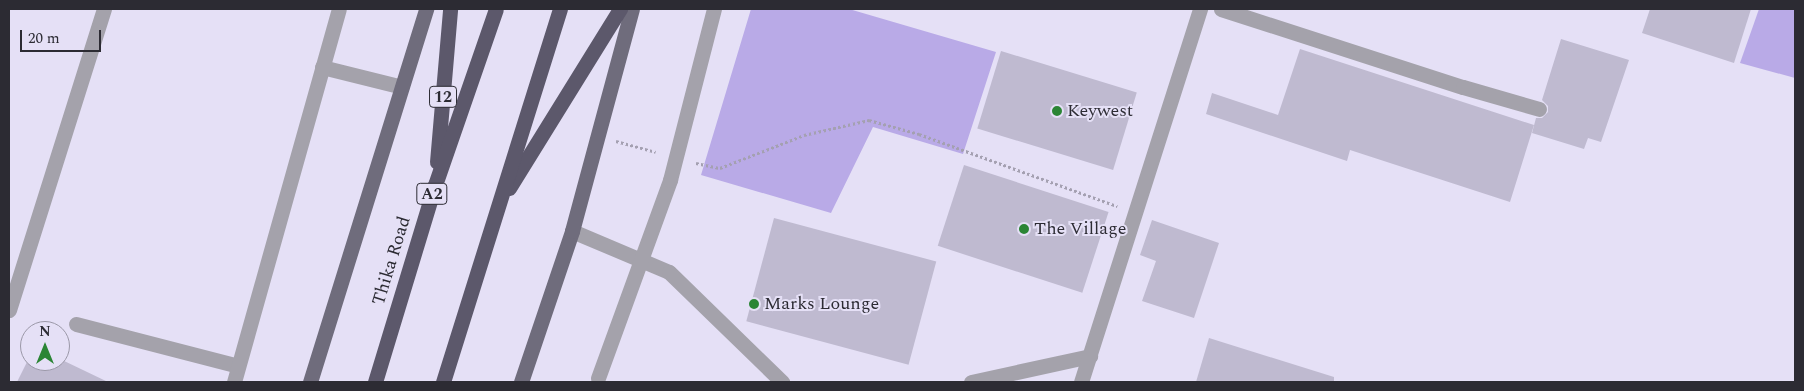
<!DOCTYPE html>
<html>
<head>
<meta charset="utf-8">
<style>
	body { margin:0 }
	#map { position:relative; width:1804px; height:391px; overflow:hidden; background:#e5e0f6; font-family:Spectral,serif }
	div>[style] { position:absolute }
	.green>* { inset:0; background:#b9aae7 }
	.building>* { inset:0; background:#bfbad0; transform-origin:0 0 }
	.path>* { height:3px; margin-top:-1.5px; transform-origin:0; background:repeating-linear-gradient(90deg,#a4a0b1 0 2.5px,transparent 0 5px) }
	.minor>* { height:15px; margin:-7.5px; padding:0 7.5px; transform-origin:7.5px; border-radius:7.5px; background:#a4a2ab }
	.major>* { height:15px; margin:-7.5px; padding:0 7.5px; transform-origin:7.5px; border-radius:7.5px; background:#6f6c7c }
	.highway>* { height:15px; margin:-7.5px; padding:0 7.5px; transform-origin:7.5px; border-radius:7.5px; background:#5c586b }
	.dots>* { width:14px; height:14px; translate:-50% -50%; box-sizing:border-box; border:2px solid #e5e0f6; border-radius:50% }
	span { translate:-50% -50%; white-space:nowrap; text-align:center; line-height:1.15; -webkit-text-stroke:4px #e5e0f6; paint-order:stroke }
	.shield-label span { padding:1px 4px; background:#e5e0f6; border:1px solid; border-radius:4px; -webkit-text-stroke-width:0 }
	.shield-label { font-size:16px; color:#2c2b33; font-weight:700 }
	.poi-label { font-size:18px; color:#2c2b33 }
	.left { translate:0 -50%; text-align:left }
	.street-label { font-size:18px; color:#2c2b33 }
	.frame { position:absolute; inset:0; border:10px solid #2c2b33; pointer-events:none }
	.north { position:absolute; left:20px; top:321px; width:50px; height:50px; box-sizing:border-box; background:#e5e0f6; border:1px solid #9b98a8; border-radius:50%; rotate:0deg; font-size:14px; font-weight:700; line-height:20px; text-align:center; color:#2c2b33 }
	.north::after { content:''; display:block; margin:auto; width:18px; height:22px; background:#2b8535; clip-path:polygon(50% 0,100% 100%,50% 72%,0 100%) }
	.scale { position:absolute; left:20px; top:30px; width:81px; height:22px; box-sizing:border-box; border:2px solid #2c2b33; border-top:0; padding-left:6px; font-size:15px; line-height:18px; white-space:nowrap; color:#2c2b33; -webkit-text-stroke:4px #e5e0f6; paint-order:stroke }
</style>
</head>
<body>
<div id="map">
	<div class="green">
		<i style="clip-path:polygon(751px 9px,849px 9px,996px 52px,963px 154px,873px 127px,831px 213px,701px 175px)"></i>
		<i style="clip-path:polygon(1759px 9px,1795px 9px,1795px 78px,1740px 63px)"></i>
	</div>
	<div class="building">
		<i style="clip-path:polygon(1650px 9px,1751px 9px,1734px 63px,1642px 33px)"></i>
		<i style="clip-path:polygon(1561px 39px,1629px 60px,1601px 142px,1588px 138px,1584px 149px,1532px 133px,1536px 118px,1542px 118px,1548px 112px,1548px 106px,1542px 100px)"></i>
		<i style="clip-path:polygon(1300px 49px,1534px 125px,1510px 202px,1350px 150px,1347px 161px,1206px 114px,1212px 93px,1278px 115px)"></i>
		<i style="left:1001px;top:51px;width:142px;height:81px;rotate:17deg"></i>
		<i style="left:964px;top:165px;width:152px;height:85px;rotate:18deg"></i>
		<i style="left:774px;top:218px;width:168px;height:107px;rotate:15deg"></i>
		<i style="clip-path:polygon(1152px 220px,1219px 243px,1194px 318px,1142px 301px,1156px 261px,1140px 255px)"></i>
		<i style="clip-path:polygon(1209px 338px,1334px 377px,1334px 382px,1196px 382px)"></i>
		<i style="clip-path:polygon(30px 356px,30px 361px,60px 361px,60px 359px,108px 382px,17px 382px)"></i>
	</div>
	<div class="path">
		<i style="left:616px;top:141px;width:41px;rotate:15.4deg"></i>
		<i style="left:696px;top:163px;width:25px;rotate:12deg"></i>
		<i style="left:720px;top:168px;width:90px;rotate:-21.4deg"></i>
		<i style="left:804px;top:135px;width:67px;rotate:-13deg"></i>
		<i style="left:869px;top:120px;width:52px;rotate:15.6deg"></i>
		<i style="left:919px;top:134px;width:211px;rotate:20deg"></i>
	</div>
	<div class="minor">
		<i style="left:1221px;top:9px;width:254px;rotate:17.9deg"></i>
		<i style="left:1463px;top:87px;width:79px;rotate:16.1deg"></i>
		<i style="left:322px;top:67px;width:82px;rotate:14deg"></i>
		<i style="left:572px;top:231px;width:105px;rotate:22.9deg"></i>
		<i style="left:669px;top:272px;width:158px;rotate:44.2deg"></i>
		<i style="left:9px;top:310px;width:316px;rotate:-72.5deg"></i>
		<i style="left:76px;top:324px;width:167px;rotate:14.5deg"></i>
		<i style="left:598px;top:378px;width:211px;rotate:-70deg"></i>
		<i style="left:670px;top:180px;width:177px;rotate:-75.6deg"></i>
		<i style="left:234px;top:382px;width:387px;rotate:-74.3deg"></i>
		<i style="left:971px;top:382px;width:122px;rotate:-12.3deg"></i>
		<i style="left:1081px;top:382px;width:392px;rotate:-72.3deg"></i>
	</div>
	<div class="major">
		<i style="left:310px;top:382px;width:391px;rotate:-72.7deg"></i>
		<i style="left:521px;top:382px;width:159px;rotate:-71.3deg"></i>
		<i style="left:572px;top:231px;width:230px;rotate:-74.9deg"></i>
	</div>
	<div class="highway">
		<i style="left:437px;top:162px;width:154px;rotate:-85.1deg"></i>
		<i style="left:509px;top:188px;width:211px;rotate:-58.2deg"></i>
		<i style="left:375px;top:382px;width:206px;rotate:-73.1deg"></i>
		<i style="left:435px;top:185px;width:186px;rotate:-70.9deg"></i>
		<i style="left:443px;top:382px;width:391px;rotate:-72.6deg"></i>
	</div>
	<div class="dots">
		<i style="left:1057px;top:111px;background:#2b8535"></i>
		<i style="left:1024px;top:229px;background:#2b8535"></i>
		<i style="left:754px;top:304px;background:#2b8535"></i>
	</div>
	<div class="shield-label">
		<span style="left:443px;top:97px">12</span>
		<span style="left:432px;top:194px">A2</span>
	</div>
	<div class="poi-label">
		<span class="left" style="left:1067px;top:111px">Keywest</span>
		<span class="left" style="left:1034px;top:229px">The Village</span>
		<span class="left" style="left:764px;top:304px">Marks Lounge</span>
	</div>
	<div class="street-label">
		<span style="left:392px;top:261px;rotate:-73deg">Thika Road</span>
	</div>
	<div class="frame"></div>
	<div class="north">N</div>
	<div class="scale">20 m</div>
</div>
</body>
</html>
